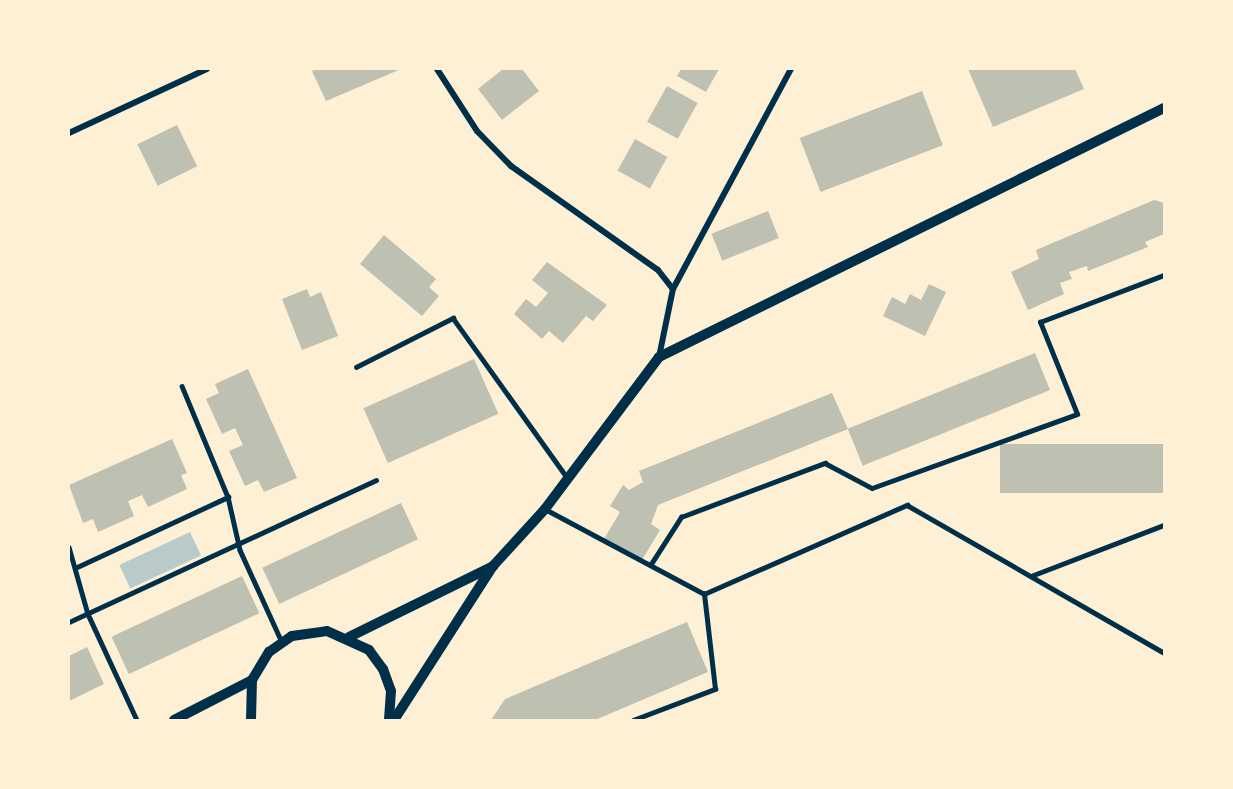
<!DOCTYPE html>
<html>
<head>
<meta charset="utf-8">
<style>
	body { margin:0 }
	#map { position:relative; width:1233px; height:789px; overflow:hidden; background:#fdf0d5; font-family:"Golos Text",sans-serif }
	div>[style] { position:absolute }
	.green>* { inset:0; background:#b9caca; transform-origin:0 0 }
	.building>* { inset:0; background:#bec0b2; transform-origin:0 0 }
	.service>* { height:4.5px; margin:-2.25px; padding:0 2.25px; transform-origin:2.25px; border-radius:2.25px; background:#003049 }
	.minor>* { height:6px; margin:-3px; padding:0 3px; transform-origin:3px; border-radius:3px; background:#003049 }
	.tertiary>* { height:10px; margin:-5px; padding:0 5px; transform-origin:5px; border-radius:5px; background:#003049 }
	span { translate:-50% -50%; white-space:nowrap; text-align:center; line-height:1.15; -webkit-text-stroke:6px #fdf0d5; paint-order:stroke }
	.frame { position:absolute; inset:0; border:70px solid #fdf0d5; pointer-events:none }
</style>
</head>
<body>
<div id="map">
	<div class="green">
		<i style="left:190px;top:532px;width:26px;height:78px;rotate:65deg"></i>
	</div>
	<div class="building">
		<i style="clip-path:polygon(401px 69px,326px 101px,312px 71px,317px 69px)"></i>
		<i style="clip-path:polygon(503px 69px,522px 69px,539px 91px,502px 120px,478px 89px)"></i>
		<i style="clip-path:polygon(681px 69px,719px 69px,706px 92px,677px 76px)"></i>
		<i style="clip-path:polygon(968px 69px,1075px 69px,1084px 89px,993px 127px)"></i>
		<i style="left:667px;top:86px;width:35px;height:41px;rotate:29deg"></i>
		<i style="left:922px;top:91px;width:58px;height:131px;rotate:69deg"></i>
		<i style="left:177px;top:125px;width:46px;height:44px;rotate:64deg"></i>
		<i style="left:635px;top:139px;width:37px;height:36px;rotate:29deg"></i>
		<i style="clip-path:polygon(1154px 200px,1164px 203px,1164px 234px,1145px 242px,1148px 247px,1088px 271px,1087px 266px,1069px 272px,1072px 279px,1060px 283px,1064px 294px,1028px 310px,1011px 272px,1039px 259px,1036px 250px)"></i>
		<i style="left:768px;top:211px;width:29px;height:61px;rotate:68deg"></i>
		<i style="clip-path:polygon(384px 235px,436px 279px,429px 287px,439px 296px,422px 316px,360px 264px)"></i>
		<i style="clip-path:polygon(547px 262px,607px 305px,593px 321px,586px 316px,563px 343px,549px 331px,542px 339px,514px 314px,526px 299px,536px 307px,548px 293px,532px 280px)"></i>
		<i style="clip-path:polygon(929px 284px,946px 292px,925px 336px,883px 316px,892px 297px,905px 304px,910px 294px,921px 300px)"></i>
		<i style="clip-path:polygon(307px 289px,310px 297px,321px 292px,338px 336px,302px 350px,282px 299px)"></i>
		<i style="left:1035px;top:353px;width:40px;height:202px;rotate:68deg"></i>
		<i style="left:474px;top:359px;width:60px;height:121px;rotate:66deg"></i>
		<i style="clip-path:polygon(248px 369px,297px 478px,264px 492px,258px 480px,245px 486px,229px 451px,243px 445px,235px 428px,222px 434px,206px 399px,219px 393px,215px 384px)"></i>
		<i style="clip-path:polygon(832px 393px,848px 429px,658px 505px,651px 524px,660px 530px,642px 560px,604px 539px,620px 512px,610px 506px,623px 485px,629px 490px,643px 482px,639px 471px)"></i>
		<i style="clip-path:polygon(172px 439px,187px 473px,181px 475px,187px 489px,148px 507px,142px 495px,128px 501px,134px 516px,98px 532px,93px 519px,83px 523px,69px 485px)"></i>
		<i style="left:1164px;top:444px;width:49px;height:164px;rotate:90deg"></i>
		<i style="left:401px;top:503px;width:40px;height:153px;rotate:65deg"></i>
		<i style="left:242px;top:576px;width:41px;height:144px;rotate:65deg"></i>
		<i style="clip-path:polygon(687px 622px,708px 672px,595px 720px,491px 720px,505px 699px)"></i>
		<i style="clip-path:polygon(87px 647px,104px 684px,69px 701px,69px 656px)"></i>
	</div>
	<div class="service">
		<i style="left:356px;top:367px;width:109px;rotate:-26.8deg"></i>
		<i style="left:453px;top:318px;width:196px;rotate:54.4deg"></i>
		<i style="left:182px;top:386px;width:120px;rotate:67.5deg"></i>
		<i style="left:547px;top:510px;width:178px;rotate:28.1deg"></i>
		<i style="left:704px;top:594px;width:222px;rotate:-23.7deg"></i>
		<i style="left:907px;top:505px;width:297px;rotate:29.9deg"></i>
		<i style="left:69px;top:547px;width:70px;rotate:74.2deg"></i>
		<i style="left:88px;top:614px;width:117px;rotate:65.2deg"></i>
		<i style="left:651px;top:564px;width:56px;rotate:-57.4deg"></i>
		<i style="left:681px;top:517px;width:154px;rotate:-20.6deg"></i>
		<i style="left:825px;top:463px;width:53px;rotate:28deg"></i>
		<i style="left:872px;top:488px;width:218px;rotate:-19.8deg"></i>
		<i style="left:1077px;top:414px;width:99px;rotate:-111.9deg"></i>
		<i style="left:1040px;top:322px;width:133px;rotate:-20.8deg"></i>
		<i style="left:75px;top:568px;width:169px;rotate:-24.9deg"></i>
		<i style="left:228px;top:497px;width:54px;rotate:77.2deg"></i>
		<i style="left:240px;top:550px;width:101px;rotate:65.5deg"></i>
		<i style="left:1031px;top:576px;width:142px;rotate:-21deg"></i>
		<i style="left:69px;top:622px;width:338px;rotate:-24.8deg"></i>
		<i style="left:633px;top:720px;width:88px;rotate:-20.7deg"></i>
		<i style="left:715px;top:689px;width:96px;rotate:-96.6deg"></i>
	</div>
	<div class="minor">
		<i style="left:437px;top:69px;width:74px;rotate:57.2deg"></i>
		<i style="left:477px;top:131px;width:49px;rotate:45.8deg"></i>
		<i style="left:511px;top:166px;width:180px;rotate:35.3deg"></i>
		<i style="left:658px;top:270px;width:24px;rotate:52deg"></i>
		<i style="left:69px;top:133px;width:152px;rotate:-24.9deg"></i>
		<i style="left:659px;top:357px;width:69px;rotate:-78.4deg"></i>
		<i style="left:673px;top:289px;width:250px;rotate:-61.8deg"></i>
	</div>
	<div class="tertiary">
		<i style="left:349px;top:637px;width:161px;rotate:-26.2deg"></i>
		<i style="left:174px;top:720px;width:88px;rotate:-27.1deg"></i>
		<i style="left:251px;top:720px;width:40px;rotate:-88.6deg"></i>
		<i style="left:252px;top:680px;width:33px;rotate:-59deg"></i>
		<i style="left:269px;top:652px;width:28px;rotate:-35deg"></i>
		<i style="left:292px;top:636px;width:35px;rotate:-8deg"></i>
		<i style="left:327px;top:631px;width:46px;rotate:24.3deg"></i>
		<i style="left:369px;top:650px;width:24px;rotate:54deg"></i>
		<i style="left:383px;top:669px;width:23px;rotate:70deg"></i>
		<i style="left:391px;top:691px;width:29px;rotate:94deg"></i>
		<i style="left:394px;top:720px;width:183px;rotate:-57.3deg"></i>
		<i style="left:493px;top:566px;width:77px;rotate:-47.6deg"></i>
		<i style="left:545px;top:509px;width:190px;rotate:-53.1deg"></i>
		<i style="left:659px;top:357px;width:563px;rotate:-26.25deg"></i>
	</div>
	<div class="frame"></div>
</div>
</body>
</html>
